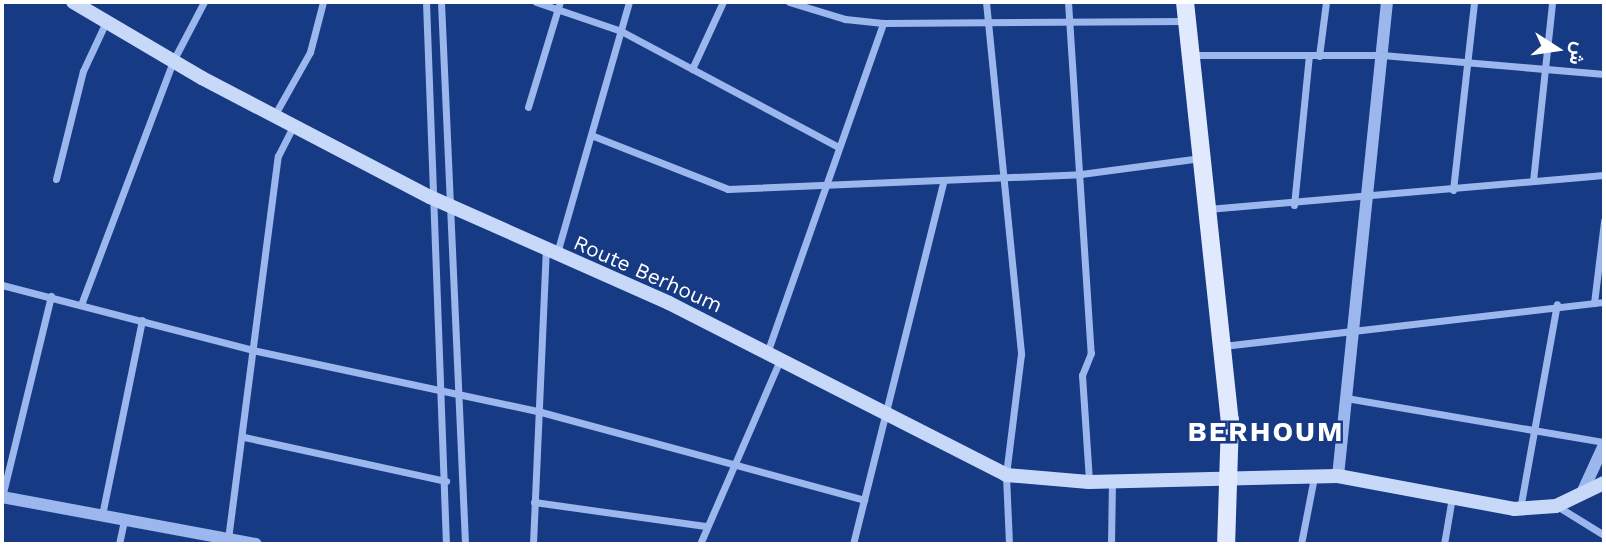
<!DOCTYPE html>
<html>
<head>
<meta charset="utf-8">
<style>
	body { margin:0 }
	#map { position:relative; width:1606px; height:546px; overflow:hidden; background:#173a84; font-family:"Work Sans",Vazirmatn,sans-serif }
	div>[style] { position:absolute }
	.minor>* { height:7px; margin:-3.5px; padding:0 3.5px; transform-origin:3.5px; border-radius:3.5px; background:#9bb7ed }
	.tertiary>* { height:12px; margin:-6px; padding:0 6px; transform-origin:6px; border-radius:6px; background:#9bb7ed }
	.secondary>* { height:14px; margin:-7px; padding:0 7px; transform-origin:7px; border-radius:7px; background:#c8d8f9 }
	.primary>* { height:18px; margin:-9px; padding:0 9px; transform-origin:9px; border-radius:9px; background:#e1e9ff }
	span { translate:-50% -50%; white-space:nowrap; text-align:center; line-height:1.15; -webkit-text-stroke:5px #173a84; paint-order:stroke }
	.street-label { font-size:21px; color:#fff }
	.district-label { font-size:28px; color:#fff; font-weight:700; letter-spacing:2px }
	.frame { position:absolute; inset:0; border:4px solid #fff; pointer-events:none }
	.north { position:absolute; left:1522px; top:14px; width:70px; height:70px; -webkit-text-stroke:5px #173a84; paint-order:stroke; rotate:102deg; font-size:19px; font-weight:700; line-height:28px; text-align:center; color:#fff }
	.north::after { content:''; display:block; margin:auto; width:24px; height:32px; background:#fff; clip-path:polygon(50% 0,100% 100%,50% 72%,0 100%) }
</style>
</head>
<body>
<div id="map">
	<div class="minor">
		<i style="left:426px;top:2px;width:542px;rotate:87.89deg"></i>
		<i style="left:441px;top:2px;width:543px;rotate:87.46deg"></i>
		<i style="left:536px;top:2px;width:90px;rotate:18.8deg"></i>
		<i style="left:621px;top:31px;width:244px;rotate:28.1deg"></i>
		<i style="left:789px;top:2px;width:59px;rotate:16.9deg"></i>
		<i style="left:845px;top:19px;width:38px;rotate:6deg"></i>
		<i style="left:986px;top:2px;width:354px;rotate:84.3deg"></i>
		<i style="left:1021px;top:354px;width:122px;rotate:97.1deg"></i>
		<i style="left:1006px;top:475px;width:69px;rotate:87.5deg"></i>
		<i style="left:1068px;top:2px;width:352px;rotate:86.3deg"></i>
		<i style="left:1091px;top:353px;width:24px;rotate:112deg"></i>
		<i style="left:1082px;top:375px;width:106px;rotate:86.2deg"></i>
		<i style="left:1193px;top:55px;width:189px"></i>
		<i style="left:1382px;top:55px;width:223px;rotate:4.9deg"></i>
		<i style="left:1319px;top:56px;width:54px;rotate:-82.6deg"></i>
		<i style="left:692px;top:69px;width:74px;rotate:-65.2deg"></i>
		<i style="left:528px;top:107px;width:110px;rotate:-73.1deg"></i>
		<i style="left:274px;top:116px;width:73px;rotate:-60.6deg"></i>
		<i style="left:310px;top:52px;width:52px;rotate:-75.4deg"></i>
		<i style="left:591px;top:135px;width:147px;rotate:21.5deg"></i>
		<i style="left:728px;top:189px;width:353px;rotate:-2.4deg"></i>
		<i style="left:1081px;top:174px;width:121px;rotate:-7.6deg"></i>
		<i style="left:56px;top:179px;width:111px;rotate:-76deg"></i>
		<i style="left:83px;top:71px;width:54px;rotate:-64.9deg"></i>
		<i style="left:1533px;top:181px;width:180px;rotate:-83.9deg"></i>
		<i style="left:1453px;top:190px;width:189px;rotate:-83.6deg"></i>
		<i style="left:1294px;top:205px;width:150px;rotate:-84.3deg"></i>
		<i style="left:1208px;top:209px;width:397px;rotate:-4.9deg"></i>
		<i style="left:557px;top:253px;width:261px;rotate:-74deg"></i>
		<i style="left:2px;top:285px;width:263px;rotate:14.5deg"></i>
		<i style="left:257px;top:351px;width:290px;rotate:12.1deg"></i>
		<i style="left:541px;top:412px;width:335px;rotate:15.2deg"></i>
		<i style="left:82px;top:302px;width:258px;rotate:-69.3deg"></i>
		<i style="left:173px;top:61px;width:67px;rotate:-62.3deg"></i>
		<i style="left:1594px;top:303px;width:83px;rotate:-83deg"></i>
		<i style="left:1223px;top:346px;width:384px;rotate:-6.6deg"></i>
		<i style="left:767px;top:353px;width:350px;rotate:-70.6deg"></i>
		<i style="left:883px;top:23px;width:304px;rotate:-0.4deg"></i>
		<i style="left:1346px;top:398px;width:262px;rotate:9.7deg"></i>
		<i style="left:244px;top:437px;width:207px;rotate:12.3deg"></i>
		<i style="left:2px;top:497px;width:207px;rotate:-76.3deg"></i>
		<i style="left:534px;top:502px;width:173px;rotate:8deg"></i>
		<i style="left:1557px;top:506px;width:55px;rotate:31.7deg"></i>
		<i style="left:1520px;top:509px;width:208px;rotate:-79.8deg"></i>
		<i style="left:102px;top:515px;width:199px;rotate:-78.4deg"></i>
		<i style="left:228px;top:539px;width:386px;rotate:-82.6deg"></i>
		<i style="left:278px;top:156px;width:33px;rotate:-63deg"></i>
		<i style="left:119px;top:544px;width:25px;rotate:-78deg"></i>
		<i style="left:533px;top:544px;width:294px;rotate:-87.5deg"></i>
		<i style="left:700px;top:544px;width:201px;rotate:-66.5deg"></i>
		<i style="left:853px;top:544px;width:375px;rotate:-76deg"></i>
		<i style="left:1111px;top:544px;width:62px;rotate:-89.1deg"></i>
		<i style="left:1301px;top:544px;width:68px;rotate:-79deg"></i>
		<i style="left:1444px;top:544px;width:48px;rotate:-80.3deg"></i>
	</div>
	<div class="tertiary">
		<i style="left:1338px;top:476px;width:477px;rotate:-84.1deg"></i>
		<i style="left:1582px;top:493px;width:53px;rotate:-65.4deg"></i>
		<i style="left:2px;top:497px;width:258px;rotate:10.5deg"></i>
	</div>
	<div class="secondary">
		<i style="left:73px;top:2px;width:150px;rotate:30.5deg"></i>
		<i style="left:202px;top:78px;width:257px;rotate:27.6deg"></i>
		<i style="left:430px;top:197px;width:261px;rotate:23.9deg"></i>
		<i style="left:669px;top:303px;width:378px;rotate:27deg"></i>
		<i style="left:1006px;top:475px;width:83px;rotate:4.8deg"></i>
		<i style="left:1089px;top:482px;width:249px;rotate:-1.4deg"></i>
		<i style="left:1338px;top:476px;width:179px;rotate:10.6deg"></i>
		<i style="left:1514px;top:509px;width:42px;rotate:-4.1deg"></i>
		<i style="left:1556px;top:506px;width:53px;rotate:-25.6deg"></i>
	</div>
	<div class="primary">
		<i style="left:1185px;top:2px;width:420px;rotate:83.9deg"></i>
		<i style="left:1230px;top:420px;width:124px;rotate:91.8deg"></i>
	</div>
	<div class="street-label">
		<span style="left:648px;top:274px;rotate:24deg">Route Berhoum</span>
	</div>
	<div class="district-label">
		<span style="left:1266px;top:432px">BERHOUM</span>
	</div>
	<div class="frame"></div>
	<div class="north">ش</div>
</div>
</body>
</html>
